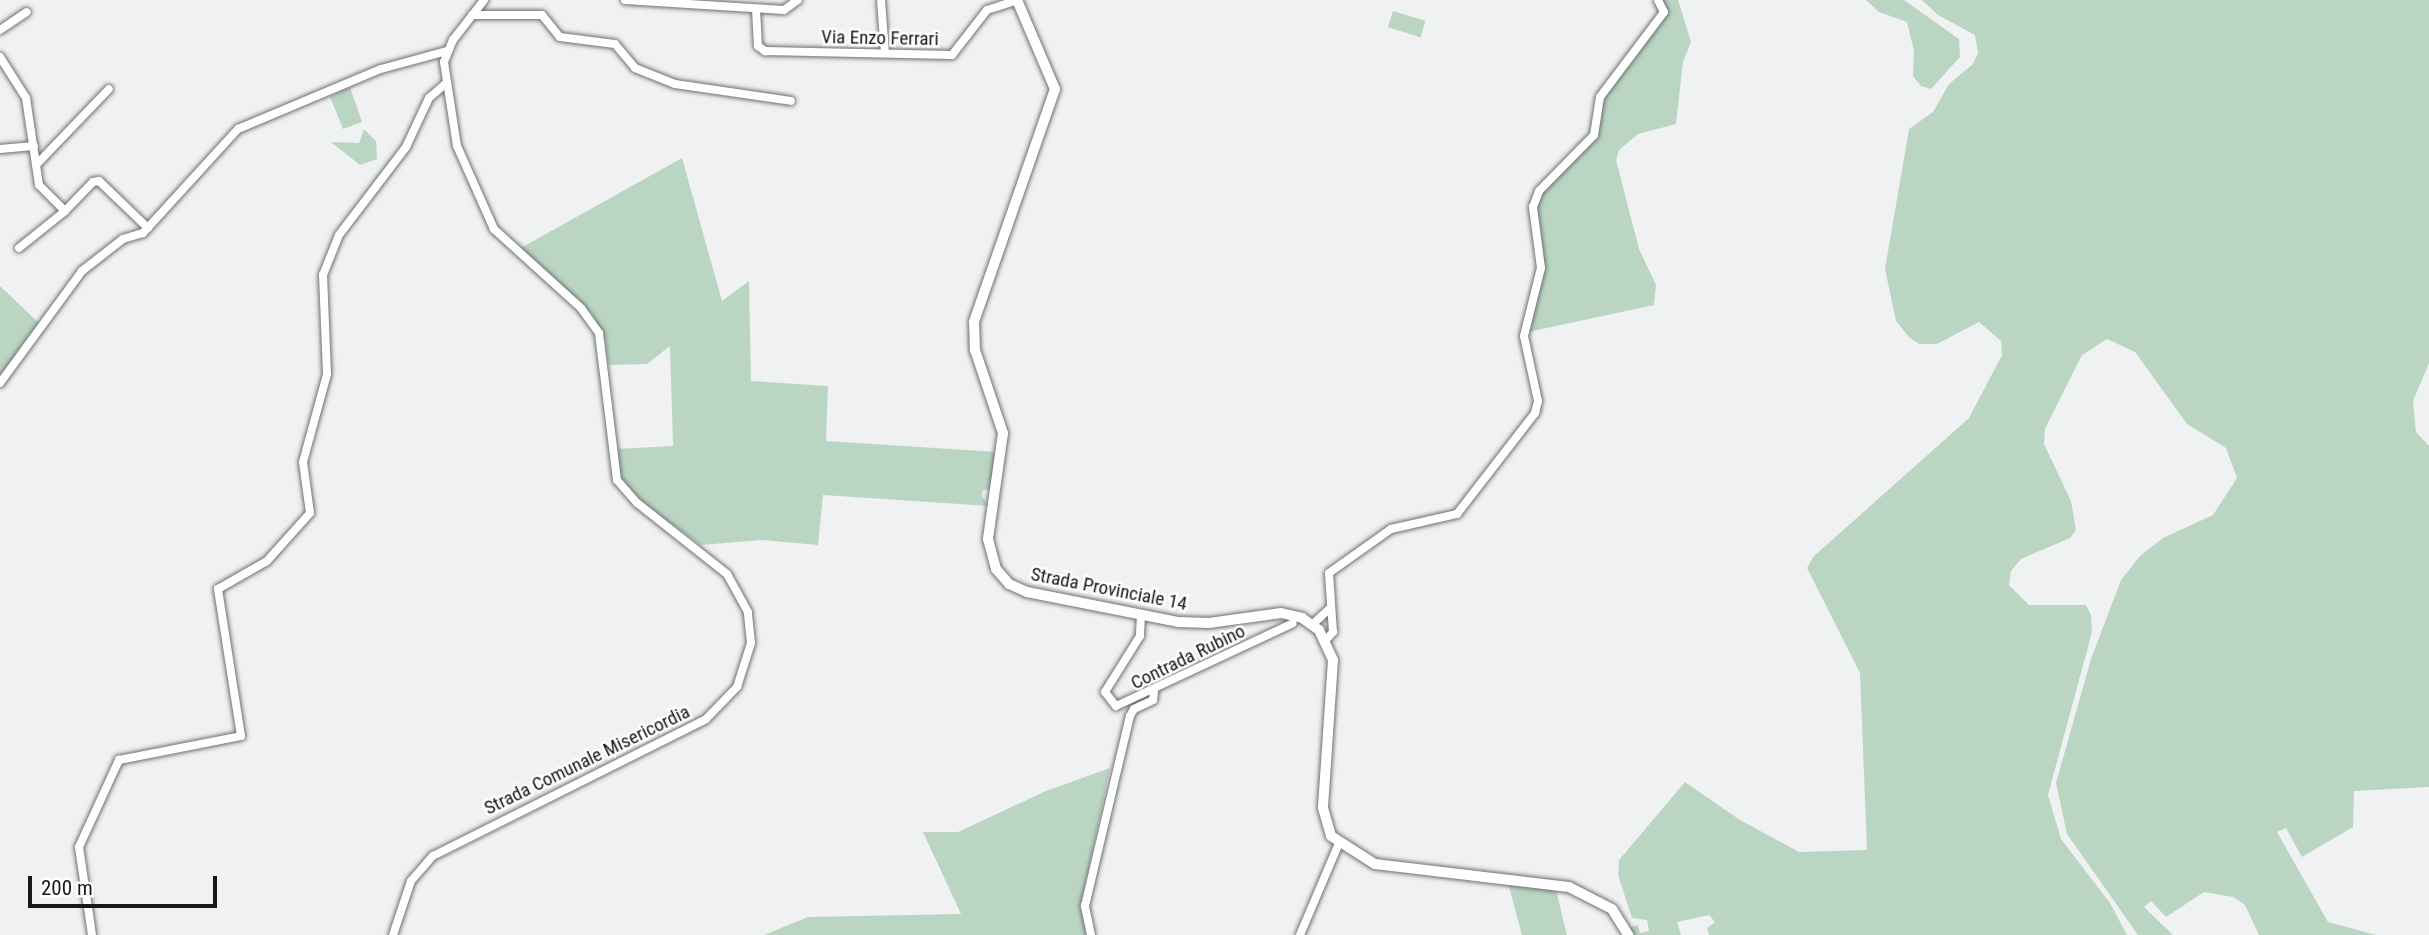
<!DOCTYPE html>
<html>
<head>
<meta charset="utf-8">
<style>
	body { margin:0 }
	#map { position:relative; width:2429px; height:935px; overflow:hidden; background:#f0f1f3; font-family:"Roboto Condensed",sans-serif }
	div>[style] { position:absolute }
	.green>* { inset:0; background:#bad6c3; transform-origin:0 0 }
	.roads { filter:drop-shadow(0 0 2px #6e7071) drop-shadow(0 0 2px #6e7071) }
	.minor>* { height:8px; margin:-4px; padding:0 4px; transform-origin:4px; border-radius:4px; background:#fff }
	.secondary>* { height:10px; margin:-5px; padding:0 5px; transform-origin:5px; border-radius:5px; background:#fff }
	span { translate:-50% -50%; white-space:nowrap; text-align:center; line-height:1.15; -webkit-text-stroke:5px #fff; paint-order:stroke }
	.street-label { font-size:19px; color:#171819 }
	.scale { position:absolute; left:28px; top:876px; width:189px; height:32px; box-sizing:border-box; border:4px solid #171819; border-top:0; padding-left:9px; font-size:21px; line-height:24px; white-space:nowrap; color:#171819; -webkit-text-stroke:5px #fff; paint-order:stroke }
</style>
</head>
<body>
<div id="map">
	<div class="green">
		<i style="clip-path:polygon(1662px 0,1678px 0,1691px 42px,1683px 62px,1676px 124px,1638px 134px,1619px 150px,1616px 160px,1639px 249px,1656px 285px,1654px 305px,1528px 332px,1540px 289px,1536px 207px,1542px 191px,1593px 141px,1601px 99px,1666px 11px)"></i>
		<i style="clip-path:polygon(1866px 0,1904px 0,1959px 39px,1960px 57px,1931px 89px,1921px 86px,1913px 76px,1914px 51px,1907px 22px,1879px 12px)"></i>
		<i style="clip-path:polygon(1922px 0,2429px 0,2429px 363px,2413px 401px,2416px 432px,2429px 446px,2429px 787px,2354px 791px,2353px 827px,2302px 857px,2286px 828px,2277px 832px,2328px 922px,2376px 935px,2259px 935px,2245px 905px,2233px 897px,2204px 892px,2166px 917px,2151px 901px,2144px 907px,2173px 935px,2138px 935px,2067px 834px,2056px 783px,2091px 659px,2121px 580px,2140px 556px,2163px 538px,2213px 515px,2237px 478px,2226px 448px,2187px 424px,2135px 352px,2107px 339px,2082px 355px,2045px 429px,2044px 444px,2071px 501px,2076px 530px,2070px 538px,2021px 559px,2011px 571px,2009px 585px,2029px 605px,2086px 605px,2091px 615px,2092px 632px,2048px 795px,2061px 839px,2110px 903px,2127px 935px,1709px 935px,1707px 928px,1715px 922px,1709px 915px,1677px 922px,1681px 935px,1634px 935px,1630px 927px,1638px 925px,1640px 933px,1649px 931px,1647px 920px,1632px 918px,1618px 875px,1619px 860px,1685px 782px,1740px 820px,1799px 852px,1867px 850px,1860px 673px,1807px 568px,1813px 557px,1969px 418px,2002px 355px,2001px 341px,1979px 322px,1937px 344px,1919px 344px,1909px 337px,1896px 321px,1885px 269px,1909px 129px,1933px 112px,1949px 84px,1973px 64px,1978px 53px,1975px 35px,1938px 15px)"></i>
		<i style="left:1393px;top:11px;width:34px;height:17px;rotate:17deg"></i>
		<i style="clip-path:polygon(350px 87px,362px 122px,343px 129px,330px 97px)"></i>
		<i style="clip-path:polygon(364px 129px,376px 141px,377px 159px,360px 165px,331px 142px,359px 143px)"></i>
		<i style="clip-path:polygon(682px 158px,722px 301px,749px 281px,751px 381px,828px 386px,826px 441px,997px 452px,993px 488px,983px 490px,982px 496px,989px 506px,823px 495px,818px 545px,762px 540px,701px 545px,633px 496px,619px 476px,615px 449px,673px 446px,670px 346px,647px 364px,609px 365px,605px 340px,592px 313px,519px 249px)"></i>
		<i style="clip-path:polygon(0 286px,41px 325px,29px 335px,0 378px)"></i>
		<i style="clip-path:polygon(1110px 768px,1082px 900px,1087px 935px,764px 935px,808px 917px,961px 914px,923px 832px,958px 832px,1046px 791px)"></i>
		<i style="clip-path:polygon(1508px 883px,1556px 890px,1567px 935px,1522px 935px)"></i>
	</div>
	<div class="roads">
		<div class="minor">
			<i style="left:625px;top:0;width:159px;rotate:3.6deg"></i>
			<i style="left:784px;top:10px;width:17px;rotate:-36deg"></i>
			<i style="left:881px;top:0;width:53px;rotate:85.7deg"></i>
			<i style="left:756px;top:9px;width:37px;rotate:87deg"></i>
			<i style="left:758px;top:46px;width:9px;rotate:36deg"></i>
			<i style="left:765px;top:51px;width:187px;rotate:1.2deg"></i>
			<i style="left:952px;top:55px;width:57px;rotate:-52.1deg"></i>
			<i style="left:987px;top:10px;width:32px;rotate:-18deg"></i>
			<i style="left:472px;top:15px;width:70px"></i>
			<i style="left:542px;top:15px;width:28px;rotate:51deg"></i>
			<i style="left:560px;top:37px;width:55px;rotate:7.3deg"></i>
			<i style="left:615px;top:44px;width:31px;rotate:50deg"></i>
			<i style="left:635px;top:68px;width:43px;rotate:21.8deg"></i>
			<i style="left:675px;top:84px;width:117px;rotate:8.3deg"></i>
			<i style="left:0;top:30px;width:32px;rotate:-34deg"></i>
			<i style="left:0;top:57px;width:49px;rotate:57.6deg"></i>
			<i style="left:26px;top:98px;width:88px;rotate:81.5deg"></i>
			<i style="left:39px;top:185px;width:37px;rotate:45deg"></i>
			<i style="left:65px;top:211px;width:40px;rotate:-46deg"></i>
			<i style="left:93px;top:182px;width:6px;rotate:-9deg"></i>
			<i style="left:99px;top:181px;width:68px;rotate:43.8deg"></i>
			<i style="left:0;top:149px;width:34px;rotate:-5deg"></i>
			<i style="left:36px;top:165px;width:105px;rotate:-46.2deg"></i>
			<i style="left:19px;top:248px;width:59px;rotate:-38.8deg"></i>
			<i style="left:0;top:383px;width:139px;rotate:-53.8deg"></i>
			<i style="left:82px;top:271px;width:52px;rotate:-38deg"></i>
			<i style="left:123px;top:239px;width:21px;rotate:-17deg"></i>
			<i style="left:143px;top:233px;width:141px;rotate:-47.6deg"></i>
			<i style="left:238px;top:129px;width:155px;rotate:-22.8deg"></i>
			<i style="left:381px;top:69px;width:68px;rotate:-15.3deg"></i>
			<i style="left:1141px;top:615px;width:21px;rotate:93deg"></i>
			<i style="left:1140px;top:636px;width:66px;rotate:122deg"></i>
			<i style="left:1105px;top:692px;width:18px;rotate:52deg"></i>
			<i style="left:1116px;top:706px;width:195px;rotate:-25.1deg"></i>
			<i style="left:1313px;top:624px;width:23px;rotate:-43deg"></i>
			<i style="left:1326px;top:640px;width:11px;rotate:-49deg"></i>
			<i style="left:1333px;top:632px;width:59px;rotate:-93.9deg"></i>
			<i style="left:1329px;top:573px;width:76px;rotate:-35.4deg"></i>
			<i style="left:1391px;top:529px;width:68px;rotate:-12.8deg"></i>
			<i style="left:1457px;top:514px;width:128px;rotate:-52.3deg"></i>
			<i style="left:1535px;top:413px;width:12px;rotate:-76deg"></i>
			<i style="left:1538px;top:401px;width:66px;rotate:-102.2deg"></i>
			<i style="left:1524px;top:336px;width:70px;rotate:-76deg"></i>
			<i style="left:1541px;top:268px;width:62px;rotate:-97.5deg"></i>
			<i style="left:1533px;top:207px;width:17px;rotate:-69deg"></i>
			<i style="left:1539px;top:191px;width:78px;rotate:-45.5deg"></i>
			<i style="left:1594px;top:135px;width:38px;rotate:-81deg"></i>
			<i style="left:1600px;top:97px;width:106px;rotate:-53deg"></i>
			<i style="left:1664px;top:12px;width:13px;rotate:-117deg"></i>
			<i style="left:92px;top:935px;width:89px;rotate:-98.4deg"></i>
			<i style="left:79px;top:847px;width:96px;rotate:-65.3deg"></i>
			<i style="left:119px;top:760px;width:124px;rotate:-11.1deg"></i>
			<i style="left:241px;top:736px;width:149px;rotate:-98.9deg"></i>
			<i style="left:218px;top:589px;width:56px;rotate:-29.7deg"></i>
			<i style="left:267px;top:561px;width:64px;rotate:-48.1deg"></i>
			<i style="left:310px;top:513px;width:51px;rotate:-97.8deg"></i>
			<i style="left:303px;top:462px;width:91px;rotate:-74.7deg"></i>
			<i style="left:327px;top:374px;width:99px;rotate:-92.3deg"></i>
			<i style="left:323px;top:275px;width:43px;rotate:-68.2deg"></i>
			<i style="left:339px;top:235px;width:111px;rotate:-52.7deg"></i>
			<i style="left:406px;top:147px;width:54px;rotate:-64.9deg"></i>
			<i style="left:429px;top:98px;width:23px;rotate:-41deg"></i>
			<i style="left:393px;top:935px;width:57px;rotate:-71.6deg"></i>
			<i style="left:411px;top:881px;width:33px;rotate:-49deg"></i>
			<i style="left:433px;top:856px;width:305px;rotate:-26.6deg"></i>
			<i style="left:706px;top:719px;width:45px;rotate:-45.9deg"></i>
			<i style="left:737px;top:687px;width:46px;rotate:-72.3deg"></i>
			<i style="left:751px;top:643px;width:31px;rotate:-96deg"></i>
			<i style="left:748px;top:612px;width:43px;rotate:-118.9deg"></i>
			<i style="left:727px;top:574px;width:115px;rotate:-141.7deg"></i>
			<i style="left:637px;top:503px;width:30px;rotate:-131deg"></i>
			<i style="left:617px;top:480px;width:148px;rotate:-97deg"></i>
			<i style="left:599px;top:333px;width:31px;rotate:-126deg"></i>
			<i style="left:581px;top:308px;width:118px;rotate:-137.8deg"></i>
			<i style="left:494px;top:229px;width:91px;rotate:-114deg"></i>
			<i style="left:457px;top:146px;width:85px;rotate:-98.8deg"></i>
			<i style="left:444px;top:62px;width:24px;rotate:-68deg"></i>
			<i style="left:453px;top:40px;width:51px;rotate:-52.2deg"></i>
			<i style="left:1091px;top:935px;width:30px;rotate:-102deg"></i>
			<i style="left:1085px;top:906px;width:195px;rotate:-76.7deg"></i>
			<i style="left:1130px;top:716px;width:8px;rotate:-60deg"></i>
			<i style="left:1134px;top:709px;width:21px;rotate:-25deg"></i>
			<i style="left:1153px;top:700px;width:8px;rotate:-83deg"></i>
			<i style="left:1300px;top:935px;width:100px;rotate:-67deg"></i>
		</div>
		<div class="secondary">
			<i style="left:1017px;top:0;width:97px;rotate:66.9deg"></i>
			<i style="left:1055px;top:89px;width:247px;rotate:109.2deg"></i>
			<i style="left:974px;top:322px;width:28px;rotate:88deg"></i>
			<i style="left:975px;top:350px;width:88px;rotate:71.4deg"></i>
			<i style="left:1003px;top:433px;width:107px;rotate:98.1deg"></i>
			<i style="left:988px;top:539px;width:31px;rotate:75deg"></i>
			<i style="left:996px;top:569px;width:20px;rotate:49deg"></i>
			<i style="left:1009px;top:584px;width:20px;rotate:24deg"></i>
			<i style="left:1027px;top:592px;width:155px;rotate:11.2deg"></i>
			<i style="left:1179px;top:622px;width:30px;rotate:2deg"></i>
			<i style="left:1209px;top:623px;width:73px;rotate:-7.9deg"></i>
			<i style="left:1281px;top:613px;width:22px;rotate:13deg"></i>
			<i style="left:1302px;top:618px;width:21px;rotate:35deg"></i>
			<i style="left:1319px;top:630px;width:33px;rotate:65deg"></i>
			<i style="left:1333px;top:660px;width:148px;rotate:93.9deg"></i>
			<i style="left:1323px;top:808px;width:29px;rotate:74deg"></i>
			<i style="left:1331px;top:836px;width:52px;rotate:32.5deg"></i>
			<i style="left:1375px;top:864px;width:195px;rotate:6.8deg"></i>
			<i style="left:1569px;top:887px;width:48px;rotate:27.1deg"></i>
			<i style="left:1612px;top:909px;width:31px;rotate:58deg"></i>
		</div>
	</div>
	<div class="street-label">
		<span style="left:880px;top:38px;rotate:1deg">Via Enzo Ferrari</span>
		<span style="left:1109px;top:589px;rotate:11deg">Strada Provinciale 14</span>
		<span style="left:1188px;top:657px;rotate:-26deg">Contrada Rubino</span>
		<span style="left:587px;top:760px;rotate:-26deg">Strada Comunale Misericordia</span>
	</div>
	<div class="scale">200 m</div>
</div>
</body>
</html>
